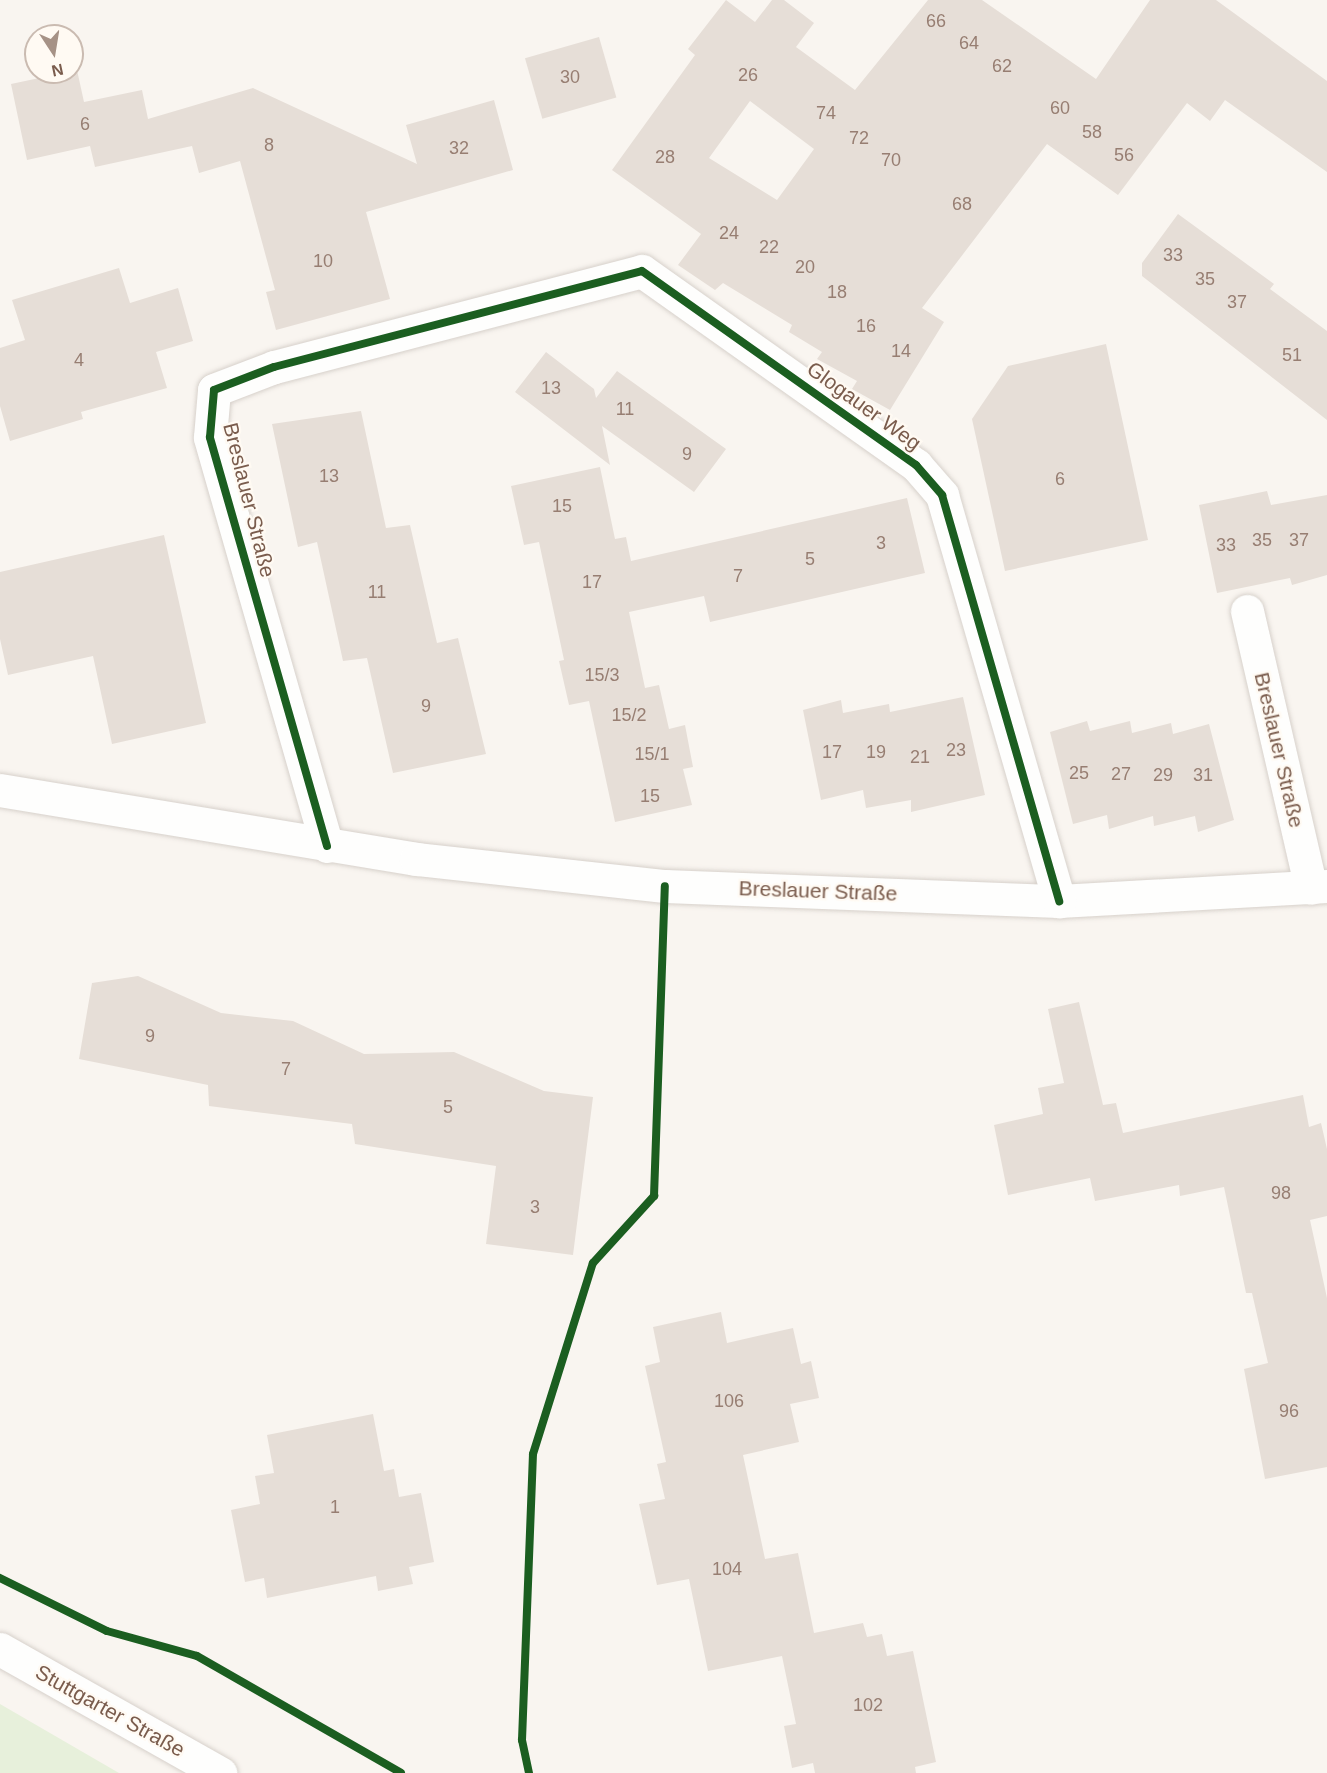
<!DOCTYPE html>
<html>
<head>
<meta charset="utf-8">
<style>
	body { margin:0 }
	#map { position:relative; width:1327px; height:1773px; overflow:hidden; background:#f9f5f0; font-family:Helvetica,sans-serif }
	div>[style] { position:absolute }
	.green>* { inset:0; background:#e7f0db }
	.building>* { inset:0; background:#e6ded7; transform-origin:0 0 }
	.roads { filter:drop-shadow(0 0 2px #d7d1cb) drop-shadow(0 0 2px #d7d1cb) }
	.minor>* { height:33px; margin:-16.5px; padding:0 16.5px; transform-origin:16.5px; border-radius:16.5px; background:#fefefd }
	.cycleway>* { height:8px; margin:-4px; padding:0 4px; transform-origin:4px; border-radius:4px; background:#1b5e20 }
	span { translate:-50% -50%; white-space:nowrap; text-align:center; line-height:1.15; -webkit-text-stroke:4.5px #fffaf3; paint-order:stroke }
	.number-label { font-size:18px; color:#977e72 }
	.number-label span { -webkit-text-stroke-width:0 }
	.street-label { font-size:21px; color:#7a5c4d }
	.north { position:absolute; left:24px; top:24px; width:60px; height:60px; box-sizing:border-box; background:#fffaf3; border:2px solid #cabbb1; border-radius:50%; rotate:168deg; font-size:16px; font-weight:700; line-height:24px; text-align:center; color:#7a5c4d }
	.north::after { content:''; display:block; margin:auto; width:21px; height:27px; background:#a69286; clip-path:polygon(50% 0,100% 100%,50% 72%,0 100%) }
</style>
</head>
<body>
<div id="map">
	<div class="green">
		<i style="clip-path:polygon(0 1704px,119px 1773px,0 1773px)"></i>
	</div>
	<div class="building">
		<i style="clip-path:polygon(evenodd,726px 0,755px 22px,772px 0,784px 0,814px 23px,796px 47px,855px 90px,928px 0,982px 0,1096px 79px,1150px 0,1216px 0,1327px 81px,1327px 172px,1225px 100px,1210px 121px,1187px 103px,1118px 195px,1047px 144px,922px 308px,944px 322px,890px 410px,852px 389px,857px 381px,817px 359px,822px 352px,789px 332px,792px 325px,723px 283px,715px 290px,678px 265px,701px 234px,612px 170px,695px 55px,688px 49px,726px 0,750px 101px,814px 149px,777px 200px,709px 158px,750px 101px)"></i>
		<i style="left:599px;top:37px;width:63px;height:77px;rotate:74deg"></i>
		<i style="clip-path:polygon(77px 70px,84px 102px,142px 90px,148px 119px,253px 88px,417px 164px,406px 125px,494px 100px,513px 170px,366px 212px,390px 299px,276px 330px,266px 292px,275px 290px,240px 161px,199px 173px,192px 146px,95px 167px,90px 146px,27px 160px,11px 84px)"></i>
		<i style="clip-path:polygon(1178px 214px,1274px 284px,1270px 289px,1327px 331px,1327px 420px,1142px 276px,1142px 263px)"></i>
		<i style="clip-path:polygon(119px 268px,130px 303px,178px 288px,193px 341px,156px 352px,167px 388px,81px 412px,83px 419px,10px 441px,0 406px,0 348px,25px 340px,12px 300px)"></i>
		<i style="clip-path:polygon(1106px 344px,1148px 540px,1005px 571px,972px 419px,1008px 366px)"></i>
		<i style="clip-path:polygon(546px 352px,594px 389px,596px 398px,617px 371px,726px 449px,694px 492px,602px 426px,610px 465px,515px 392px)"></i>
		<i style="clip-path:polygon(361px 411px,386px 528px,410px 525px,437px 643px,458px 638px,486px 754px,393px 773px,367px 658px,343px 661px,317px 542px,298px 547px,272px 424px)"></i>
		<i style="clip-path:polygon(600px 467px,615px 539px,626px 537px,631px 561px,907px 498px,925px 573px,710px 622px,704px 596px,629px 612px,645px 688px,659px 685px,669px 729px,685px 725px,693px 767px,683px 769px,692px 805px,615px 822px,589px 701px,569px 705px,559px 661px,564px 660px,539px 542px,524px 545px,511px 486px)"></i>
		<i style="clip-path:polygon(1267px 491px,1271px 505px,1327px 495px,1327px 575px,1292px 585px,1290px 578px,1217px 593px,1199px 505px)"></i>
		<i style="clip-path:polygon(164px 535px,206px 723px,112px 744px,93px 656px,8px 675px,0 639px,0 572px)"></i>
		<i style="clip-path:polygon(963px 697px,985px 795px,911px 812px,911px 800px,866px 808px,863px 790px,821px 800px,803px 710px,841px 700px,843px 713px,889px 704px,890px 712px)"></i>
		<i style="clip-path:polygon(1087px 721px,1090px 731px,1130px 721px,1132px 733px,1171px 723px,1173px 734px,1209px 724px,1234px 820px,1198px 832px,1195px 816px,1154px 826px,1153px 816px,1109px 829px,1107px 815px,1073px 824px,1050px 732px)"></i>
		<i style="clip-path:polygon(138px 976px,221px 1013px,293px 1021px,364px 1054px,454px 1052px,544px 1091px,593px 1097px,573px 1255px,486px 1244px,496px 1166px,355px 1144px,352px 1124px,209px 1106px,208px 1085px,79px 1059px,92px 983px)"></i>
		<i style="clip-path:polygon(1079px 1002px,1103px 1105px,1116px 1103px,1123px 1133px,1303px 1095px,1309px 1127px,1321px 1123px,1327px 1149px,1327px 1216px,1310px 1220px,1327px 1298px,1327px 1467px,1265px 1479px,1244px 1369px,1268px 1363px,1252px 1293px,1246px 1293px,1224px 1187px,1180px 1196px,1179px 1185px,1095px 1201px,1090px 1178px,1008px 1195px,994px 1125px,1043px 1114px,1038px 1088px,1064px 1083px,1048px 1009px)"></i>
		<i style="clip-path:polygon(721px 1312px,727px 1343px,793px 1328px,801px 1364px,811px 1361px,819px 1398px,790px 1404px,799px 1442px,743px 1455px,765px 1559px,798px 1553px,814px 1633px,863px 1623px,867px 1637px,882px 1634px,887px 1656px,913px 1651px,936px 1762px,915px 1767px,916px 1773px,815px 1773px,813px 1763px,792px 1768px,784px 1726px,796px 1724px,782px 1656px,708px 1671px,689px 1579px,657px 1585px,639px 1504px,665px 1499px,657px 1464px,666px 1462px,645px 1366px,660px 1362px,653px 1327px)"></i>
		<i style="clip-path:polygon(373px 1414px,384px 1471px,394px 1469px,399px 1497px,421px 1493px,434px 1562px,409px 1567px,413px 1584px,378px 1591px,376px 1576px,267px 1598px,264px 1578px,245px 1582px,231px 1510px,260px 1504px,255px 1476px,274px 1473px,267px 1435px)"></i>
	</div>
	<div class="roads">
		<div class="minor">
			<i style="left:1247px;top:611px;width:284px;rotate:77deg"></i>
			<i style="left:0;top:790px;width:422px;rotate:9.4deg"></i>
			<i style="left:416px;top:859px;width:250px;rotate:6.2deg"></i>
			<i style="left:665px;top:886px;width:394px;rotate:2.2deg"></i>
			<i style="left:1059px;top:901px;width:268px;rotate:-3.2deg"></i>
			<i style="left:327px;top:846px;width:425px;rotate:-106deg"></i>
			<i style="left:210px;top:437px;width:47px;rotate:-85.1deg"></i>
			<i style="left:214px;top:390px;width:64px;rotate:-21deg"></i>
			<i style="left:274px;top:367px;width:380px;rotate:-14.6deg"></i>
			<i style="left:642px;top:271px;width:336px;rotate:35.3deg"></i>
			<i style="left:916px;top:465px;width:40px;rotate:49deg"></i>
			<i style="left:942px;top:495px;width:423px;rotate:73.9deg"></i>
			<i style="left:0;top:1649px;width:253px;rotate:29.4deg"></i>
		</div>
	</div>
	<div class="cycleway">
		<i style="left:327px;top:846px;width:425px;rotate:-106deg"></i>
		<i style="left:210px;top:437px;width:47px;rotate:-85.1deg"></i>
		<i style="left:214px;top:390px;width:64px;rotate:-21deg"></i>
		<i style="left:274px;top:367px;width:380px;rotate:-14.6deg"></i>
		<i style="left:642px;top:271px;width:336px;rotate:35.3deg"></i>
		<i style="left:916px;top:465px;width:40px;rotate:49deg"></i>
		<i style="left:942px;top:495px;width:423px;rotate:73.9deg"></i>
		<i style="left:0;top:1578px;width:119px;rotate:26.4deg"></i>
		<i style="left:107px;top:1631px;width:93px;rotate:15.5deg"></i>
		<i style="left:197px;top:1656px;width:235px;rotate:29.8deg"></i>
		<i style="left:529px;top:1773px;width:34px;rotate:-102deg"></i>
		<i style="left:522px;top:1740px;width:286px;rotate:-87.8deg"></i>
		<i style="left:533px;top:1454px;width:200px;rotate:-72.6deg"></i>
		<i style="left:593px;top:1263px;width:91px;rotate:-47.7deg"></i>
		<i style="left:654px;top:1196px;width:310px;rotate:-88deg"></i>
	</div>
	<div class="number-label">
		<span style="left:936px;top:21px">66</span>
		<span style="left:969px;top:43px">64</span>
		<span style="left:1002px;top:66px">62</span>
		<span style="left:748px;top:75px">26</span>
		<span style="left:570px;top:77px">30</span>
		<span style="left:1060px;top:108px">60</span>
		<span style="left:826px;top:113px">74</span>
		<span style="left:85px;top:124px">6</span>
		<span style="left:1092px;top:132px">58</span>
		<span style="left:859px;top:138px">72</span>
		<span style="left:269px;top:145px">8</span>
		<span style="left:459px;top:148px">32</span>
		<span style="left:1124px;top:155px">56</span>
		<span style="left:665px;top:157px">28</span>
		<span style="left:891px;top:160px">70</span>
		<span style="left:962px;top:204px">68</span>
		<span style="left:729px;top:233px">24</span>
		<span style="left:769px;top:247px">22</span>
		<span style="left:1173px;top:255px">33</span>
		<span style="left:323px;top:261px">10</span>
		<span style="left:805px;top:267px">20</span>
		<span style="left:1205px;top:279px">35</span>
		<span style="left:837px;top:292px">18</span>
		<span style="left:1237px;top:302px">37</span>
		<span style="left:866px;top:326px">16</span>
		<span style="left:901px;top:351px">14</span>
		<span style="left:1292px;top:355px">51</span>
		<span style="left:79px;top:360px">4</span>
		<span style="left:551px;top:388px">13</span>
		<span style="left:625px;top:409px">11</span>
		<span style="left:687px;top:454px">9</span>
		<span style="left:329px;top:476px">13</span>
		<span style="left:1060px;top:479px">6</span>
		<span style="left:562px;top:506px">15</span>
		<span style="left:1262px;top:540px">35</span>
		<span style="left:1299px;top:540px">37</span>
		<span style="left:881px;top:543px">3</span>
		<span style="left:1226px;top:545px">33</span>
		<span style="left:810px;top:559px">5</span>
		<span style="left:738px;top:576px">7</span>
		<span style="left:592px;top:582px">17</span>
		<span style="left:377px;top:592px">11</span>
		<span style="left:602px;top:675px">15/3</span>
		<span style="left:426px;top:706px">9</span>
		<span style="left:629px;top:715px">15/2</span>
		<span style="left:956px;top:750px">23</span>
		<span style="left:832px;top:752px">17</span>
		<span style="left:876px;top:752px">19</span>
		<span style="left:652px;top:754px">15/1</span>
		<span style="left:920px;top:757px">21</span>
		<span style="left:1079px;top:773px">25</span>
		<span style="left:1121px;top:774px">27</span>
		<span style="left:1163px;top:775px">29</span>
		<span style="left:1203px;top:775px">31</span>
		<span style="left:650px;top:796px">15</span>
		<span style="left:150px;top:1036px">9</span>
		<span style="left:286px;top:1069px">7</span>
		<span style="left:448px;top:1107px">5</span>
		<span style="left:1281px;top:1193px">98</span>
		<span style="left:535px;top:1207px">3</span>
		<span style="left:729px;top:1401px">106</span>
		<span style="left:1289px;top:1411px">96</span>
		<span style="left:335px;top:1507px">1</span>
		<span style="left:727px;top:1569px">104</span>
		<span style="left:868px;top:1705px">102</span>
	</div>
	<div class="street-label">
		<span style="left:864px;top:406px;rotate:36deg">Glogauer Weg</span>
		<span style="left:249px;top:500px;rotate:76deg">Breslauer Straße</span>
		<span style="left:1279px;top:750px;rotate:77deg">Breslauer Straße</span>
		<span style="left:818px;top:891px;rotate:2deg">Breslauer Straße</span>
		<span style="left:110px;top:1711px;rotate:29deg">Stuttgarter Straße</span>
	</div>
	<div class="north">N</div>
</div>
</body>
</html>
